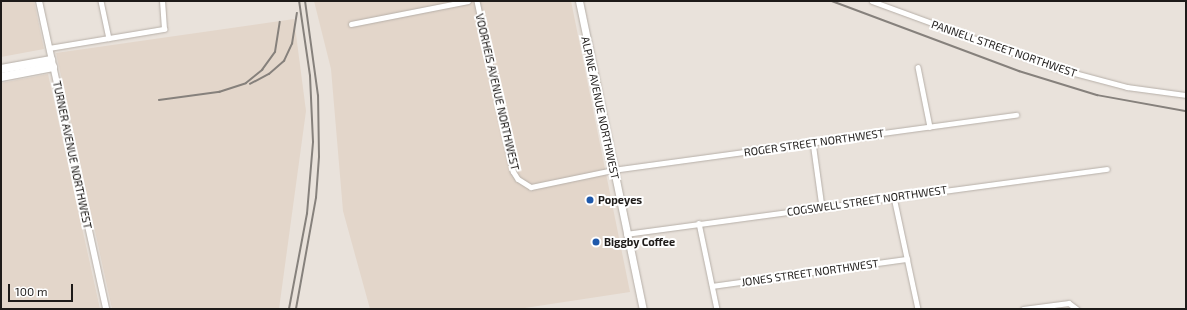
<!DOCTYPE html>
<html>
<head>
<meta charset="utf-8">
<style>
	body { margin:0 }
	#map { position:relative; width:1187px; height:310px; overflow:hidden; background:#e9e2db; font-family:"Exo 2",sans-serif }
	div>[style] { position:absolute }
	.built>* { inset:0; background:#e3d6ca }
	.roads { filter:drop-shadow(0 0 1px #b6afa8) drop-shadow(0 0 1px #b6afa8) }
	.minor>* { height:4.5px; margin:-2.25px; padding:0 2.25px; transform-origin:2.25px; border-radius:2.25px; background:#fff }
	.tertiary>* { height:6px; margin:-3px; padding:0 3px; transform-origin:3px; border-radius:3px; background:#fff }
	.secondary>* { height:7px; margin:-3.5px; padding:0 3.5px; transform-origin:3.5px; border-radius:3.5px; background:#fff }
	.motorway>* { height:8px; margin:-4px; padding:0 4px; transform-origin:4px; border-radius:4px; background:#fff }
	.rail>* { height:1.5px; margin:-0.75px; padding:0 0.75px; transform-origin:0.75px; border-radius:0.75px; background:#86817c }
	.dots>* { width:11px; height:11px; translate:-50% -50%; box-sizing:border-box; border:2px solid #fff; border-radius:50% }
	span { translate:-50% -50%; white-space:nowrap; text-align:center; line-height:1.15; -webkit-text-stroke:4px #fff; paint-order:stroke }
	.street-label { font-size:11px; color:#1e1b19 }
	.poi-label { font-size:11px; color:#1e1b19; font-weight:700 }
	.left { translate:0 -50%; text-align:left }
	.frame { position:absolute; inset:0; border:2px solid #1e1b19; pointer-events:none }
	.scale { position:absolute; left:8px; top:284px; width:65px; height:18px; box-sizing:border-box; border:2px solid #1e1b19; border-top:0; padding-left:5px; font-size:12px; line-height:14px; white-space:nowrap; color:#1e1b19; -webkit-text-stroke:3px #fff; paint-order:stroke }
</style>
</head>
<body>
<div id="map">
	<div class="built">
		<i style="clip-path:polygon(1px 1px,34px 1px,44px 49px,1px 57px)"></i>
		<i style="clip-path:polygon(314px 1px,571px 1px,630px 292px,518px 309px,370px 309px,343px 211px,331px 69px)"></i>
		<i style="clip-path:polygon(294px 19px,306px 111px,279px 309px,112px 309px,56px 53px)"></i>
		<i style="clip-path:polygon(48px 74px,100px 309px,1px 309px,1px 83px)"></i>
	</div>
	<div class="roads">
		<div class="minor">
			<i style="left:101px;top:1px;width:38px;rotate:78deg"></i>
			<i style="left:477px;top:1px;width:174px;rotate:78deg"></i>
			<i style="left:513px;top:171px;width:9px;rotate:58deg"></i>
			<i style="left:518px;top:179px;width:15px;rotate:32deg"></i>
			<i style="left:531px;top:187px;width:84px;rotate:-11.7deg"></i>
			<i style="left:613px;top:170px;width:407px;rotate:-7.8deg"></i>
			<i style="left:872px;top:1px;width:192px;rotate:20.1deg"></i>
			<i style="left:1052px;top:67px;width:78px;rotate:14.9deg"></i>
			<i style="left:1127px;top:87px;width:60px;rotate:7.7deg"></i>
			<i style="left:351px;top:24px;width:119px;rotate:-11.1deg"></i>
			<i style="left:49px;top:48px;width:117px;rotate:-9.4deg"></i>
			<i style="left:164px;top:29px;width:28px;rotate:-94deg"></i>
			<i style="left:918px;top:67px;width:61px;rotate:78.7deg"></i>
			<i style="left:813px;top:142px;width:66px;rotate:82.1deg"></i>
			<i style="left:894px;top:197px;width:115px;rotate:77.9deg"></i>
			<i style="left:699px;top:223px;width:88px;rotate:78.2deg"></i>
			<i style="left:626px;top:234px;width:485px;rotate:-7.7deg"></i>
			<i style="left:712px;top:286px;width:197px;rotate:-7.9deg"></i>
			<i style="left:1023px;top:309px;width:46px;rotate:-7.4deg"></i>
			<i style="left:1069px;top:303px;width:10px;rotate:37deg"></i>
		</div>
		<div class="tertiary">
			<i style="left:39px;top:1px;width:315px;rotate:77.7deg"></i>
		</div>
		<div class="secondary">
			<i style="left:579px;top:1px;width:315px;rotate:78.3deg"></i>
		</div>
		<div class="motorway">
			<i style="left:1px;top:69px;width:51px;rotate:-10.2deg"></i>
			<i style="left:1px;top:77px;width:53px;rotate:-10.9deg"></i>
		</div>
	</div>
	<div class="rail">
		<i style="left:832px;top:1px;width:200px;rotate:20.5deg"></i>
		<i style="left:1019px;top:71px;width:82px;rotate:17.1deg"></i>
		<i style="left:1097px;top:95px;width:90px;rotate:10.2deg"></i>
		<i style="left:250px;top:84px;width:21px;rotate:-28deg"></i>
		<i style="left:269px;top:74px;width:20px;rotate:-41deg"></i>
		<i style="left:284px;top:61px;width:19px;rotate:-65deg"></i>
		<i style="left:292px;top:44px;width:31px;rotate:-81deg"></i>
		<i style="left:159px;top:100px;width:61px;rotate:-7.6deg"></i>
		<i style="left:219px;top:92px;width:28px;rotate:-18deg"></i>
		<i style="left:246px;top:83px;width:21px;rotate:-39deg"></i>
		<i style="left:262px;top:70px;width:22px;rotate:-54deg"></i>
		<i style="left:275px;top:52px;width:30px;rotate:-81deg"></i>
		<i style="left:289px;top:309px;width:97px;rotate:-79.3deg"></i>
		<i style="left:307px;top:214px;width:72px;rotate:-85.2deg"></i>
		<i style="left:313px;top:142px;width:66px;rotate:-92.6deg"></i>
		<i style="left:310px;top:76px;width:76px;rotate:-98.3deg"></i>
		<i style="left:296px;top:309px;width:113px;rotate:-79.8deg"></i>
		<i style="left:316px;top:198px;width:41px;rotate:-85.8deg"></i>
		<i style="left:319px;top:157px;width:61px;rotate:-90.9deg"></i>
		<i style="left:318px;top:96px;width:96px;rotate:-97.8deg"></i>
	</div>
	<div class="dots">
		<i style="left:590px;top:200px;background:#1f59ab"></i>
		<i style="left:596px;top:242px;background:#1f59ab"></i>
	</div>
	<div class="street-label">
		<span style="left:1004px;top:49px;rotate:19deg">PANNELL STREET NORTHWEST</span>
		<span style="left:497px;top:92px;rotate:77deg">VOORHEIS AVENUE NORTHWEST</span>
		<span style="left:600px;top:108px;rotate:78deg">ALPINE AVENUE NORTHWEST</span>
		<span style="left:814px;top:143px;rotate:-8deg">ROGER STREET NORTHWEST</span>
		<span style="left:72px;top:155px;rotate:78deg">TURNER AVENUE NORTHWEST</span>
		<span style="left:867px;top:201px;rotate:-8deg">COGSWELL STREET NORTHWEST</span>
		<span style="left:810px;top:273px;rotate:-8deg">JONES STREET NORTHWEST</span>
	</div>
	<div class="poi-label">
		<span class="left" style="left:598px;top:200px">Popeyes</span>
		<span class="left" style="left:604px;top:242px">Biggby Coffee</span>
	</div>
	<div class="frame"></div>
	<div class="scale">100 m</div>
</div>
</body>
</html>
